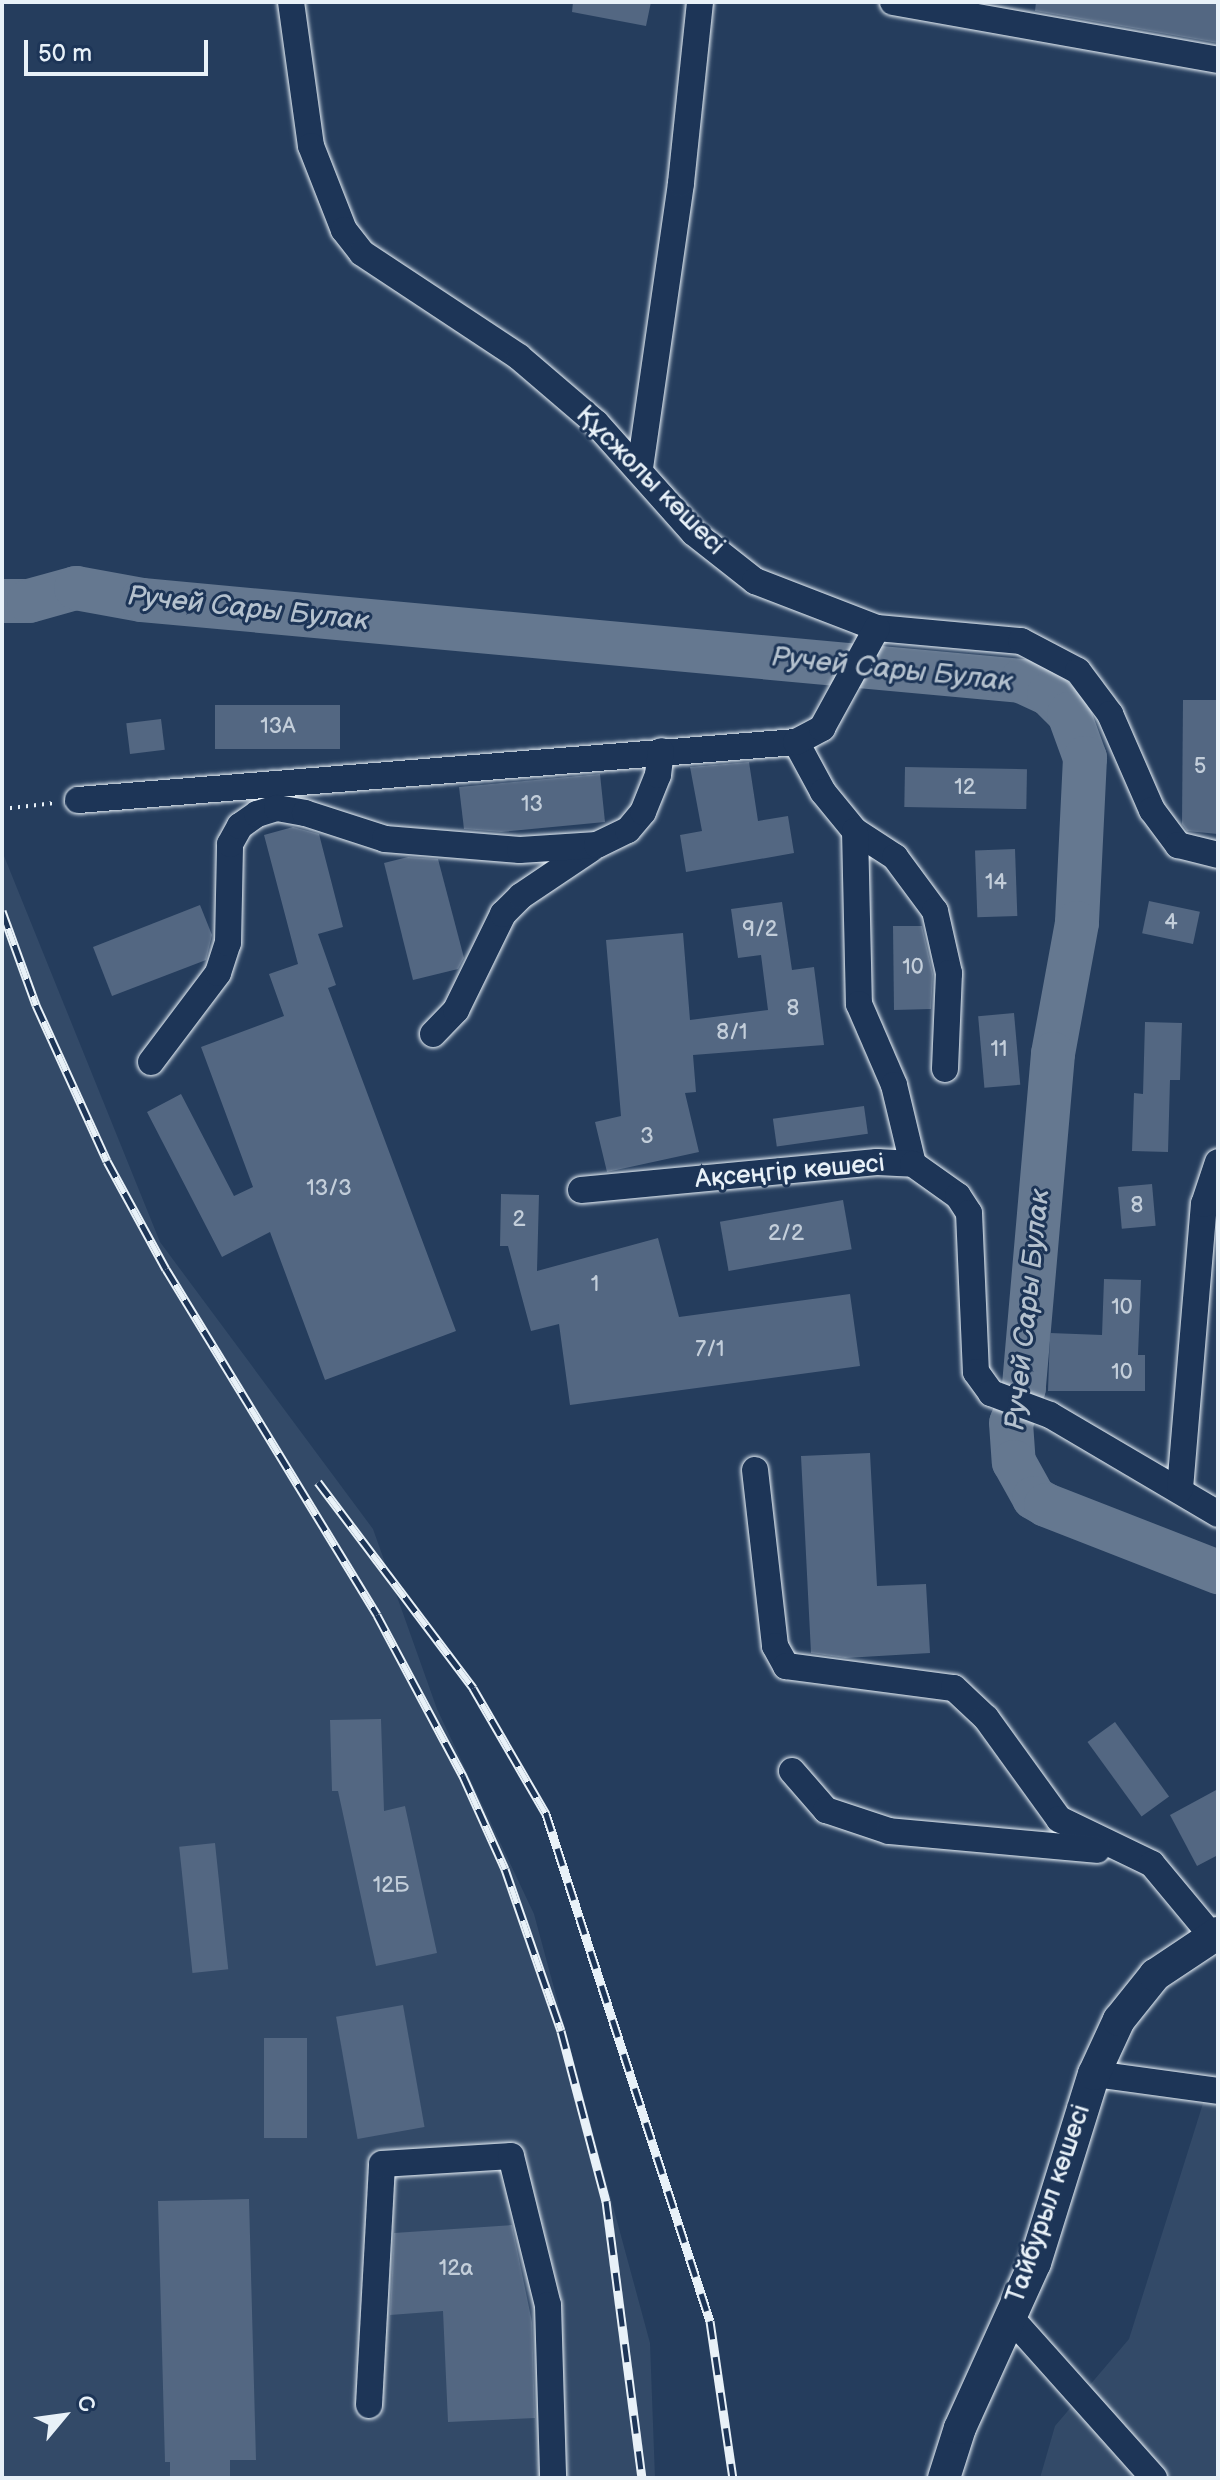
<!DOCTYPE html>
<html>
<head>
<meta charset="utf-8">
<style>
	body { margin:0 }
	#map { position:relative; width:1220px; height:2480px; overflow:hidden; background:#253d5d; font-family:"Balsamiq Sans",sans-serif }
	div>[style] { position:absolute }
	.built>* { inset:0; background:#334a68 }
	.river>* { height:44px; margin:-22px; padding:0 22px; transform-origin:22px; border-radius:22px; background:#657890 }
	.building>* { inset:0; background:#536782; transform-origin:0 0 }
	.path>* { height:4px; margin-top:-2px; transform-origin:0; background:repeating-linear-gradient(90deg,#e8f1f8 0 2px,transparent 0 8px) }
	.roads { filter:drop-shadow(0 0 2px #e8f1f8) drop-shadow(0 0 2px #e8f1f8) }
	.minor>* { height:26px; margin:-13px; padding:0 13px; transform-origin:13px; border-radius:13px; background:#1d3557 }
	.major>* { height:32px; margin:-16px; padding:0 16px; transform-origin:16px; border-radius:16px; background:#1d3557 }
	.rail>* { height:9px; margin-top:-4.5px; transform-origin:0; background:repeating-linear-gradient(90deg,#1d3557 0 18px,#e8f1f8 0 36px); box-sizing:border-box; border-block:2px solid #e8f1f8 }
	span { translate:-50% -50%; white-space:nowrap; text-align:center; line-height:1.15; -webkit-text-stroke:6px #1d3557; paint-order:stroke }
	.number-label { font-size:22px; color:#c3ceda }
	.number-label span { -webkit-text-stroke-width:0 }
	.street-label { font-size:26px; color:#e8f1f8 }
	.water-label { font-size:28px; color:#b4c1ce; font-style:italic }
	.frame { position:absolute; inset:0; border:4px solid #e8f1f8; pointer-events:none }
	.north { position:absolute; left:24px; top:2376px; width:80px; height:80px; -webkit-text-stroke:6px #1d3557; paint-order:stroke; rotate:61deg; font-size:22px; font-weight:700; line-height:32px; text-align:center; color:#e8f1f8 }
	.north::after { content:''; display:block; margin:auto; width:28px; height:36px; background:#e8f1f8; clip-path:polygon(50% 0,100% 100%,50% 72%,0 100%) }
	.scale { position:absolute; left:24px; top:40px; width:184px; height:36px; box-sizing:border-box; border:4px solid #e8f1f8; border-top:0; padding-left:10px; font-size:24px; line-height:28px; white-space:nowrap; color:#e8f1f8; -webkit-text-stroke:6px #1d3557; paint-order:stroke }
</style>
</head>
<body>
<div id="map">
	<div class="built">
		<i style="clip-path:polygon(2px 851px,160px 1242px,373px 1529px,437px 1709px,534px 1914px,650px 2343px,655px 2478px,2px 2478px)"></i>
		<i style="clip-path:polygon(1205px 2097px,1218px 2102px,1218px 2478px,1040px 2478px,1055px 2426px,1129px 2339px)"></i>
	</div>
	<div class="river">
		<i style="left:2px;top:601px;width:27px"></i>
		<i style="left:29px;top:601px;width:49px;rotate:-15.5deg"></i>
		<i style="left:76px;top:588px;width:67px;rotate:10.3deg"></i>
		<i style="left:142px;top:600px;width:883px;rotate:5.26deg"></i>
		<i style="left:1021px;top:681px;width:31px;rotate:25deg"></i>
		<i style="left:1049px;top:694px;width:28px;rotate:45deg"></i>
		<i style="left:1069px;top:714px;width:47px;rotate:70deg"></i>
		<i style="left:1085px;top:758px;width:165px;rotate:92.8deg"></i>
		<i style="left:1077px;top:923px;width:133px;rotate:100.4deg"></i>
		<i style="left:1053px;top:1054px;width:335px;rotate:95deg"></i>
		<i style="left:1024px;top:1388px;width:37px;rotate:110deg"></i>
		<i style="left:1011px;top:1423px;width:39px;rotate:86deg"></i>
		<i style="left:1014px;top:1462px;width:41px;rotate:60.9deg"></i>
		<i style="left:1034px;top:1498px;width:14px;rotate:30deg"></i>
		<i style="left:1046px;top:1505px;width:185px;rotate:21.3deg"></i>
	</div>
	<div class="building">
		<i style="clip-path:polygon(573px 2px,651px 2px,646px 26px,572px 12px)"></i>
		<i style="clip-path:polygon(1036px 2px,1218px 2px,1218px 43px,1035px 11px)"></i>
		<i style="clip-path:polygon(1183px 700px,1218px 700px,1218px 834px,1187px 831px,1182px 824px)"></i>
		<i style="left:215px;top:705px;width:125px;height:44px"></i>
		<i style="left:161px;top:719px;width:31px;height:35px;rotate:83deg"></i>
		<i style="clip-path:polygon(749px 762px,758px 821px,788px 816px,794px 853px,686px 872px,680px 835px,702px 831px,690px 767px)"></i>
		<i style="left:905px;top:767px;width:122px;height:40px;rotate:1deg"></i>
		<i style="clip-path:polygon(600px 774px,605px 822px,501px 832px,464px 829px,459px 787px)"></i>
		<i style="clip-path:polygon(293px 827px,319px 834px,343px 927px,318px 934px,336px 985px,328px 988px,456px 1331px,325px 1380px,270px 1232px,222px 1257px,147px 1112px,181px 1094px,234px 1196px,253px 1187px,201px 1047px,284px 1016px,269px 974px,298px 964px,264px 835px)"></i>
		<i style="left:1015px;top:849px;width:67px;height:40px;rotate:88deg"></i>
		<i style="clip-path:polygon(408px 857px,438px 859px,464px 958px,458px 969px,413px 980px,384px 863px)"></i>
		<i style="left:1149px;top:901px;width:52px;height:33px;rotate:12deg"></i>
		<i style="clip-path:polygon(782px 902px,792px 970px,814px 967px,824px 1045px,693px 1055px,696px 1092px,685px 1093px,699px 1152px,607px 1172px,595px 1122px,621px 1116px,606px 940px,683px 933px,690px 1020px,768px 1010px,761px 955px,738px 958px,731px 909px)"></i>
		<i style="clip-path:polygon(200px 905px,212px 935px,206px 960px,112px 996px,93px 947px)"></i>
		<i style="clip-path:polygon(893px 926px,922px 926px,933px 974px,931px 1009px,894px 1010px)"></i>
		<i style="left:1014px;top:1013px;width:72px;height:36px;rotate:85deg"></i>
		<i style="clip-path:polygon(1145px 1022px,1182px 1023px,1180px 1080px,1170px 1080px,1168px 1152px,1132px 1151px,1134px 1093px,1143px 1094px)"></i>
		<i style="left:864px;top:1106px;width:28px;height:92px;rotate:82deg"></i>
		<i style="left:1152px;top:1184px;width:42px;height:34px;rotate:85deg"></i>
		<i style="clip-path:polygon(501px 1194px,539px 1195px,537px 1271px,658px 1238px,679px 1317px,850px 1294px,860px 1366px,570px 1405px,559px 1324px,531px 1331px,508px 1246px,500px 1246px)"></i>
		<i style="left:843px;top:1200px;width:50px;height:125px;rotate:80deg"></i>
		<i style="clip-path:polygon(1104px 1279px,1141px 1280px,1138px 1355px,1145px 1355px,1145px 1391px,1048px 1391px,1050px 1333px,1102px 1335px)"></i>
		<i style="clip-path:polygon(870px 1453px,877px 1586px,926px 1584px,930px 1653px,845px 1658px,811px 1653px,801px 1456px)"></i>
		<i style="clip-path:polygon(381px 1719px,384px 1811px,405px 1806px,437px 1953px,376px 1966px,338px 1791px,332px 1791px,330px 1720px)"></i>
		<i style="left:1115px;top:1722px;width:92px;height:34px;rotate:54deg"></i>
		<i style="clip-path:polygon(1218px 1789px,1218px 1855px,1197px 1866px,1170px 1815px)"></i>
		<i style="left:215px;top:1843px;width:127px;height:36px;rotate:84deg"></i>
		<i style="left:403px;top:2005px;width:124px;height:68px;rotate:80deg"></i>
		<i style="left:264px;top:2038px;width:43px;height:100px"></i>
		<i style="clip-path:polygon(249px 2199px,256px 2460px,230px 2460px,230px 2478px,170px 2478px,170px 2462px,165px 2462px,158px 2201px)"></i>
		<i style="clip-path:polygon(512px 2225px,532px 2322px,535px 2418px,448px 2422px,443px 2311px,390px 2315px,394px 2233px)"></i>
	</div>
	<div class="path">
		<i style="left:2px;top:809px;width:53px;rotate:-6.5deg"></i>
	</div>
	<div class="roads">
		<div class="minor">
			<i style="left:291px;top:2px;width:145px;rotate:82.1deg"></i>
			<i style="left:311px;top:146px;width:90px;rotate:68.6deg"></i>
			<i style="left:344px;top:230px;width:29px;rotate:52deg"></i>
			<i style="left:362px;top:253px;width:188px;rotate:33.5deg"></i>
			<i style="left:519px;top:357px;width:101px;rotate:40.6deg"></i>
			<i style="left:596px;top:423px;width:147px;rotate:48.3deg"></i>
			<i style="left:694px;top:533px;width:78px;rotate:38.2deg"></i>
			<i style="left:755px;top:581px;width:131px;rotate:21.1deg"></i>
			<i style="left:877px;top:628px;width:145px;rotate:5.2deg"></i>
			<i style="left:1021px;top:641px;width:64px;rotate:27.8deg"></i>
			<i style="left:1078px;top:671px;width:54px;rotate:53.3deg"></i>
			<i style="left:1110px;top:714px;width:105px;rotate:66.4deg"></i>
			<i style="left:1152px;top:810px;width:44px;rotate:53.4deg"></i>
			<i style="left:1178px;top:845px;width:41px;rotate:14deg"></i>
			<i style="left:893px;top:2px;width:330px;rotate:10.1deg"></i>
			<i style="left:640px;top:468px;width:288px;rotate:-81.8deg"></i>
			<i style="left:681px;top:183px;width:182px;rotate:-84deg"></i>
			<i style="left:796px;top:742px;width:57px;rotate:61.6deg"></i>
			<i style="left:823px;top:792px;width:50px;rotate:50.6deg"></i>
			<i style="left:855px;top:831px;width:48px;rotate:33deg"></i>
			<i style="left:895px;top:857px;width:67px;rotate:53.5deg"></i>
			<i style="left:935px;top:911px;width:64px;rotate:77.3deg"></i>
			<i style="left:949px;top:973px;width:96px;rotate:92.4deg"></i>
			<i style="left:78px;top:800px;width:720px;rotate:-4.62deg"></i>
			<i style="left:796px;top:742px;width:30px;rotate:-28deg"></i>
			<i style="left:822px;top:728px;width:114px;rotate:-61.2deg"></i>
			<i style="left:855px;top:831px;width:173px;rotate:88.7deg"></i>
			<i style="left:859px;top:1004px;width:88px;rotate:66.6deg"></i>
			<i style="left:894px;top:1085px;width:81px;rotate:76.5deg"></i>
			<i style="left:433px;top:1034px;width:33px;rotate:-46deg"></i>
			<i style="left:456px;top:1010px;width:107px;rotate:-63.9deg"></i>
			<i style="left:503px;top:914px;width:25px;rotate:-45deg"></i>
			<i style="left:521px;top:896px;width:84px;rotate:-33.9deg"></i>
			<i style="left:151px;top:1062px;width:111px;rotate:-53deg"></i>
			<i style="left:218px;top:973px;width:32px;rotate:-72deg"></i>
			<i style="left:228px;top:943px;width:99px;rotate:-88.8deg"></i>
			<i style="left:230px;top:844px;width:21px;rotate:-61deg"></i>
			<i style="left:240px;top:826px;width:21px;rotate:-35deg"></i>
			<i style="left:257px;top:814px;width:21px;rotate:-17deg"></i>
			<i style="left:277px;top:808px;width:28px;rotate:10deg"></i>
			<i style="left:305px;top:813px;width:84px;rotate:18deg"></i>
			<i style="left:385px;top:839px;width:135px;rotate:4.7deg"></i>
			<i style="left:520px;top:850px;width:77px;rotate:-3.7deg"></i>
			<i style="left:597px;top:845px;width:34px;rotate:-26deg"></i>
			<i style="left:628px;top:830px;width:23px;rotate:-50deg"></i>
			<i style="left:643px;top:812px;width:40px;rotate:-68deg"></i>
			<i style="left:658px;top:775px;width:24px;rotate:-83deg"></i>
			<i style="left:581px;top:1190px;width:297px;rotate:-5.4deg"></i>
			<i style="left:877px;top:1162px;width:36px;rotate:3deg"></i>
			<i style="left:913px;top:1164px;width:55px;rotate:35.4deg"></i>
			<i style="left:958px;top:1196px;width:20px;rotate:57deg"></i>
			<i style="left:969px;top:1213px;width:159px;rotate:87.5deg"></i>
			<i style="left:976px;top:1372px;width:26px;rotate:54deg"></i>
			<i style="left:991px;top:1393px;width:63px;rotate:20.4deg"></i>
			<i style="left:1050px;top:1415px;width:195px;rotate:30.5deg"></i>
			<i style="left:755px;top:1470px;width:177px;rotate:83.5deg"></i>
			<i style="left:775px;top:1646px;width:23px;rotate:61deg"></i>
			<i style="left:786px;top:1666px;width:169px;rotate:7.5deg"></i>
			<i style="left:954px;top:1688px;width:44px;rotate:43.2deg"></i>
			<i style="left:986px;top:1718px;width:125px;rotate:54.1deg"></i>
			<i style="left:1059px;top:1819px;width:103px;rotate:25.8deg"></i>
			<i style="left:1152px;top:1864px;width:94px;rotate:50.2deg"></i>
			<i style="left:1180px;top:1489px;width:286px;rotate:-85.2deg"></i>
			<i style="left:1204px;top:1204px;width:44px;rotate:-71.6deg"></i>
			<i style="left:792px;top:1771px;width:52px;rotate:48.9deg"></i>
			<i style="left:826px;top:1810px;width:66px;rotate:18.4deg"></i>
			<i style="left:889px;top:1831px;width:209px;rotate:5.2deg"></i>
			<i style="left:1094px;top:2074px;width:125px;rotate:7.8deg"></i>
			<i style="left:1010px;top:2317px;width:216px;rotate:48.2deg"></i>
			<i style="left:369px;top:2405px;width:241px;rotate:-86.9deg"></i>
			<i style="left:382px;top:2164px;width:129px;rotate:-3.5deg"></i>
			<i style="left:511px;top:2156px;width:154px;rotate:76.1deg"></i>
			<i style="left:548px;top:2305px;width:173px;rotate:88.3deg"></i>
		</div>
		<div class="major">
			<i style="left:944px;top:2478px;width:52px;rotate:-72.3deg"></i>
			<i style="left:960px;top:2428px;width:181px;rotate:-65.6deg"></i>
			<i style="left:1035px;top:2263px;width:198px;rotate:-72.7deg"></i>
			<i style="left:1094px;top:2074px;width:60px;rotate:-65.2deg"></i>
			<i style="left:1119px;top:2020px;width:58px;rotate:-51.3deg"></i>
			<i style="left:1155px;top:1975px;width:76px;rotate:-33.7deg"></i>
		</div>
	</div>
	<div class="rail">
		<i style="left:2px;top:911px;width:100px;rotate:70.1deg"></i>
		<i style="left:36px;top:1005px;width:171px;rotate:65.5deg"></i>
		<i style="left:107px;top:1161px;width:123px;rotate:61.4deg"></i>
		<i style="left:166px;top:1269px;width:405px;rotate:58.6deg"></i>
		<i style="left:377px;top:1615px;width:183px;rotate:61.9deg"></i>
		<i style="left:463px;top:1776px;width:102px;rotate:65.7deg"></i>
		<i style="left:505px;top:1869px;width:171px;rotate:70.9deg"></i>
		<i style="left:561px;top:2031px;width:176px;rotate:75.2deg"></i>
		<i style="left:606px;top:2201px;width:279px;rotate:82.6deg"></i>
		<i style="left:318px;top:1482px;width:258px;rotate:53deg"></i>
		<i style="left:473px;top:1688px;width:146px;rotate:59.9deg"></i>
		<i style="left:546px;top:1814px;width:533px;rotate:72.08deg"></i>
		<i style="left:710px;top:2321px;width:159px;rotate:81.7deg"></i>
	</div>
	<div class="number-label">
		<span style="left:278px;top:727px">13А</span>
		<span style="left:1200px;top:767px">5</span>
		<span style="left:965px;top:788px">12</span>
		<span style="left:532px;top:805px">13</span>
		<span style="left:996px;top:883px">14</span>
		<span style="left:1171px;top:923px">4</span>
		<span style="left:760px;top:930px">9/2</span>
		<span style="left:913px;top:968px">10</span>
		<span style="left:793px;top:1009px">8</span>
		<span style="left:732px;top:1033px">8/1</span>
		<span style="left:999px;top:1050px">11</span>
		<span style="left:647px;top:1137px">3</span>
		<span style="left:329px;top:1189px">13/3</span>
		<span style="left:1137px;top:1206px">8</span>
		<span style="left:519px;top:1220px">2</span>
		<span style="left:786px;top:1234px">2/2</span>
		<span style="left:595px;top:1285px">1</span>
		<span style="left:1122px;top:1308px">10</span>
		<span style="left:710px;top:1350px">7/1</span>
		<span style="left:1122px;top:1373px">10</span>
		<span style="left:391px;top:1886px">12Б</span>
		<span style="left:456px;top:2269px">12а</span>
	</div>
	<div class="street-label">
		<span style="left:650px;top:481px;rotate:45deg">Құсжолы көшесі</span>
		<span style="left:790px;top:1172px;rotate:-5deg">Ақсеңгір көшесі</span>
		<span style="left:1049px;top:2204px;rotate:-71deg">Тайбурыл көшесі</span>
	</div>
	<div class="water-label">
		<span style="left:248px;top:609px;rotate:6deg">Ручей Сары Булак</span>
		<span style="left:892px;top:670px;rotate:6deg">Ручей Сары Булак</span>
		<span style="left:1028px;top:1310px;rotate:-84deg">Ручей Сары Булак</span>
	</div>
	<div class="frame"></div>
	<div class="north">С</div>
	<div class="scale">50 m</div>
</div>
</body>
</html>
